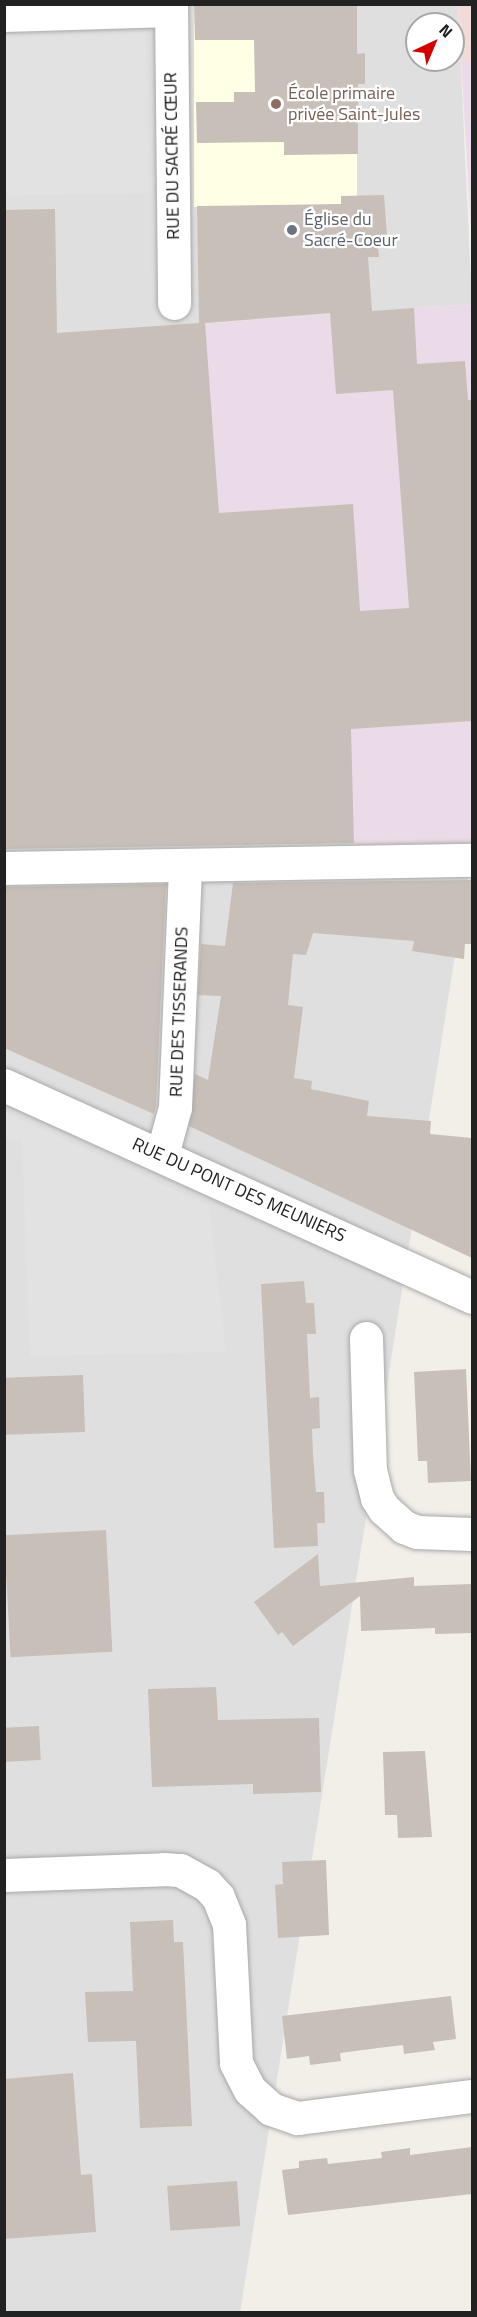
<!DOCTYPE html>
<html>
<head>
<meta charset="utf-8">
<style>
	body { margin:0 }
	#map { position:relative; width:477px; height:2317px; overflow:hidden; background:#f2efe9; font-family:"Titillium Web",sans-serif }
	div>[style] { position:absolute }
	.residential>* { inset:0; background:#e0dfdf; transform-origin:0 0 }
	.commercial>* { inset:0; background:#f2dad9 }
	.industrial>* { inset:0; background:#ebdbe8 }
	.education>* { inset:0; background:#ffffe5; transform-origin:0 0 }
	.parking>* { inset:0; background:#e2e2e2; transform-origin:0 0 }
	.building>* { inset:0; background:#c7bfb8; transform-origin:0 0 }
	.roads { filter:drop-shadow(0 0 2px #a9a9a9) drop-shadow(0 0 2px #a9a9a9) }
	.minor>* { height:33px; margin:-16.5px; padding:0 16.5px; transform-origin:16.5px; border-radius:16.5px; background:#fff }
	.dots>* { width:16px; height:16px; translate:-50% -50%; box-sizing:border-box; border:3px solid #fff; border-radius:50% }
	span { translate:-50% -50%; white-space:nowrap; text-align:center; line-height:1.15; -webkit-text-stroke:4.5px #fff; paint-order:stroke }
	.education-label { font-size:18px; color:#785e54 }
	.left { translate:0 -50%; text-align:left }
	.street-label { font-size:18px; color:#222 }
	.worship-label { font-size:18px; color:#5b616d }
	.frame { position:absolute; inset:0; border:6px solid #222; pointer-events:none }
	.north { position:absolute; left:405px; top:12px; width:60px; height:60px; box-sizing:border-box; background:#fff; border:2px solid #a7a7a7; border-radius:50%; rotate:44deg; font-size:16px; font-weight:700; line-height:24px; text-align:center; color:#222 }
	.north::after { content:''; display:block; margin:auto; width:21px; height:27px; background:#d40000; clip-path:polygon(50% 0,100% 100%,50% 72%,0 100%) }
</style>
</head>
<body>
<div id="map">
	<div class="residential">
		<i style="clip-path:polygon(evenodd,5px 5px,458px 5px,472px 304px,5px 338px,5px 5px,417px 24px,453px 24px,453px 60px,417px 60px,417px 24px)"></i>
		<i style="left:5px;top:773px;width:473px;height:1539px;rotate:9deg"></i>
	</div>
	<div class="commercial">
		<i style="clip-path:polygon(458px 5px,472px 5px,472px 61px,461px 61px)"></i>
	</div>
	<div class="industrial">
		<i style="clip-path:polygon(461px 61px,472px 61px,472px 245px)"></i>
		<i style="clip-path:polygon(472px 304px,472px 848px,353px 853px,351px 780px,5px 338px)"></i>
	</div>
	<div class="education">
		<i style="left:194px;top:5px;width:163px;height:202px"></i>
	</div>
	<div class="parking">
		<i style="left:146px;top:26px;width:167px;height:142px;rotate:89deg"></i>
		<i style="clip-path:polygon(5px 1112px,209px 1206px,226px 1352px,30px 1356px,22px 1139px,5px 1140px)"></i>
	</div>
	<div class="building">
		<i style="clip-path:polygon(194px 4px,357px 4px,357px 54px,365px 53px,365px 84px,358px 84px,358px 154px,284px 155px,284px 142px,197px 143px,196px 102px,234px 102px,234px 92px,255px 92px,254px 40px,195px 40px)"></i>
		<i style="clip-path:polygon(evenodd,384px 195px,387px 236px,378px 247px,379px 257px,368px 257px,372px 311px,414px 308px,417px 364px,465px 361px,468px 400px,472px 400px,472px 721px,351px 729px,354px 843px,4px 849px,4px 210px,55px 209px,57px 333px,199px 323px,197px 206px,341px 204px,341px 196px,384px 195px,330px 313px,336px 394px,393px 390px,409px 608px,360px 611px,353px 504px,219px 513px,205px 323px,330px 313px)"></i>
		<i style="clip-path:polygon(472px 880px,472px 944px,465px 944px,464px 959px,412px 951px,414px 941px,313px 933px,306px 955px,293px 954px,288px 1005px,303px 1007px,294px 1078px,312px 1081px,311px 1089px,369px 1101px,367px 1116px,431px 1121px,430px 1134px,472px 1138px,472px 1258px,189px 1126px,195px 1074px,208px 1080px,221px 996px,198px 995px,201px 944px,225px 946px,233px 883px)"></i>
		<i style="clip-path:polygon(166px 884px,156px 1104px,154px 1114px,4px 1048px,4px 887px)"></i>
		<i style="clip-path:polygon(304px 1281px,306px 1303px,314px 1303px,316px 1334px,307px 1334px,310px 1398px,319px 1397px,320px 1428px,312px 1429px,313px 1455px,316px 1492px,324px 1492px,325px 1523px,317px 1523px,318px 1546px,274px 1548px,261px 1284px)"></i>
		<i style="clip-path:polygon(466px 1369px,471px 1481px,428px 1483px,427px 1461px,418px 1461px,414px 1372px)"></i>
		<i style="left:83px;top:1375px;width:57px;height:79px;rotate:88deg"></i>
		<i style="left:106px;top:1530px;width:122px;height:102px;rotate:87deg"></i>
		<i style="clip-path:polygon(318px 1554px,320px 1586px,414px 1577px,414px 1586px,472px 1584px,472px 1633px,435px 1634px,435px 1628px,361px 1631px,360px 1596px,293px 1646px,282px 1632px,278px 1635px,254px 1602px)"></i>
		<i style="clip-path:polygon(216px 1687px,218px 1720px,319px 1718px,321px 1792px,253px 1794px,253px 1784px,152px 1787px,148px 1689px)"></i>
		<i style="left:39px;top:1726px;width:34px;height:35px;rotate:87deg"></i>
		<i style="clip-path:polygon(425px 1751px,432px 1837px,398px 1838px,397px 1815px,385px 1815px,383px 1752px)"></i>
		<i style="clip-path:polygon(326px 1860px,329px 1935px,278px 1938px,275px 1885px,283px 1884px,282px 1862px)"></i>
		<i style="clip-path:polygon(173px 1920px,174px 1942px,183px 1942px,192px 2126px,140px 2128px,136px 2041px,88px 2042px,85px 1992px,133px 1991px,130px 1922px)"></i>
		<i style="clip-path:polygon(451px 1996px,456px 2039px,433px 2042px,435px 2050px,404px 2054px,403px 2045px,378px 2048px,340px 2053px,341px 2061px,310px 2065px,309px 2056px,287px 2059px,282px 2016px)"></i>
		<i style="clip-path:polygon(73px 2073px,81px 2175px,92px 2174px,96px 2232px,4px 2239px,4px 2079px)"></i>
		<i style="clip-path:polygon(472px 2147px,472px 2194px,288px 2215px,282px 2170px,299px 2168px,299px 2161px,327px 2158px,328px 2164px,382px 2158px,381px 2152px,410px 2148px,410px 2155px)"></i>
		<i style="left:237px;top:2181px;width:45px;height:70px;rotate:86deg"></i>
	</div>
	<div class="roads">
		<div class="minor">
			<i style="left:171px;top:4px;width:299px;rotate:89.4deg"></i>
			<i style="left:4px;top:15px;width:167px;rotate:-1.7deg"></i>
			<i style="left:4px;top:868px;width:468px;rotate:-1deg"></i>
			<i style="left:4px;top:1085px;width:514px;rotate:24.37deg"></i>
			<i style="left:162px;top:1155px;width:50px;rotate:-74.8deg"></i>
			<i style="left:175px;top:1107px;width:240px;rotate:-87.6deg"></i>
			<i style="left:366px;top:1338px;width:132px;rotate:88.3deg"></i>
			<i style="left:370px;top:1470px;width:29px;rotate:76deg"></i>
			<i style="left:377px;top:1498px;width:13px;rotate:58deg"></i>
			<i style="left:384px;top:1509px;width:27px;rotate:42deg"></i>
			<i style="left:404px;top:1527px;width:14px;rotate:21deg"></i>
			<i style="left:417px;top:1532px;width:55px;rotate:2.1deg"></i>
			<i style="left:4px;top:1875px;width:160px;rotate:-2.1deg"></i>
			<i style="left:164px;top:1869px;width:16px;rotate:4deg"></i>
			<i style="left:180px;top:1870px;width:31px;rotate:29deg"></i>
			<i style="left:207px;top:1885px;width:16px;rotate:47deg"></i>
			<i style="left:218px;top:1897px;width:29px;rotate:68deg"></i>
			<i style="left:229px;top:1924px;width:139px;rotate:87.1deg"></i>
			<i style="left:236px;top:2063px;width:30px;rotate:63deg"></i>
			<i style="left:250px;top:2090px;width:28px;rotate:42deg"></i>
			<i style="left:271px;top:2109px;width:28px;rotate:19deg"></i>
			<i style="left:297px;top:2118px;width:176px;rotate:-7.2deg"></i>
		</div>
	</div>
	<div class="dots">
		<i style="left:276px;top:104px;background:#8d6e63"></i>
		<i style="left:292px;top:230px;background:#6b7280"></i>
	</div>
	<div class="education-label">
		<span class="left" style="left:288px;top:104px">École primaire<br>privée Saint-Jules</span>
	</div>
	<div class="street-label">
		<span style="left:172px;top:156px;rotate:-91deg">RUE DU SACRÉ CŒUR</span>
		<span style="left:179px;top:1012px;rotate:-88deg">RUE DES TISSERANDS</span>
		<span style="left:239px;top:1190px;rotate:24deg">RUE DU PONT DES MEUNIERS</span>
	</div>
	<div class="worship-label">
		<span class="left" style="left:304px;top:230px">Église du<br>Sacré-Coeur</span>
	</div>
	<div class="frame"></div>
	<div class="north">N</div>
</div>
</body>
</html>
